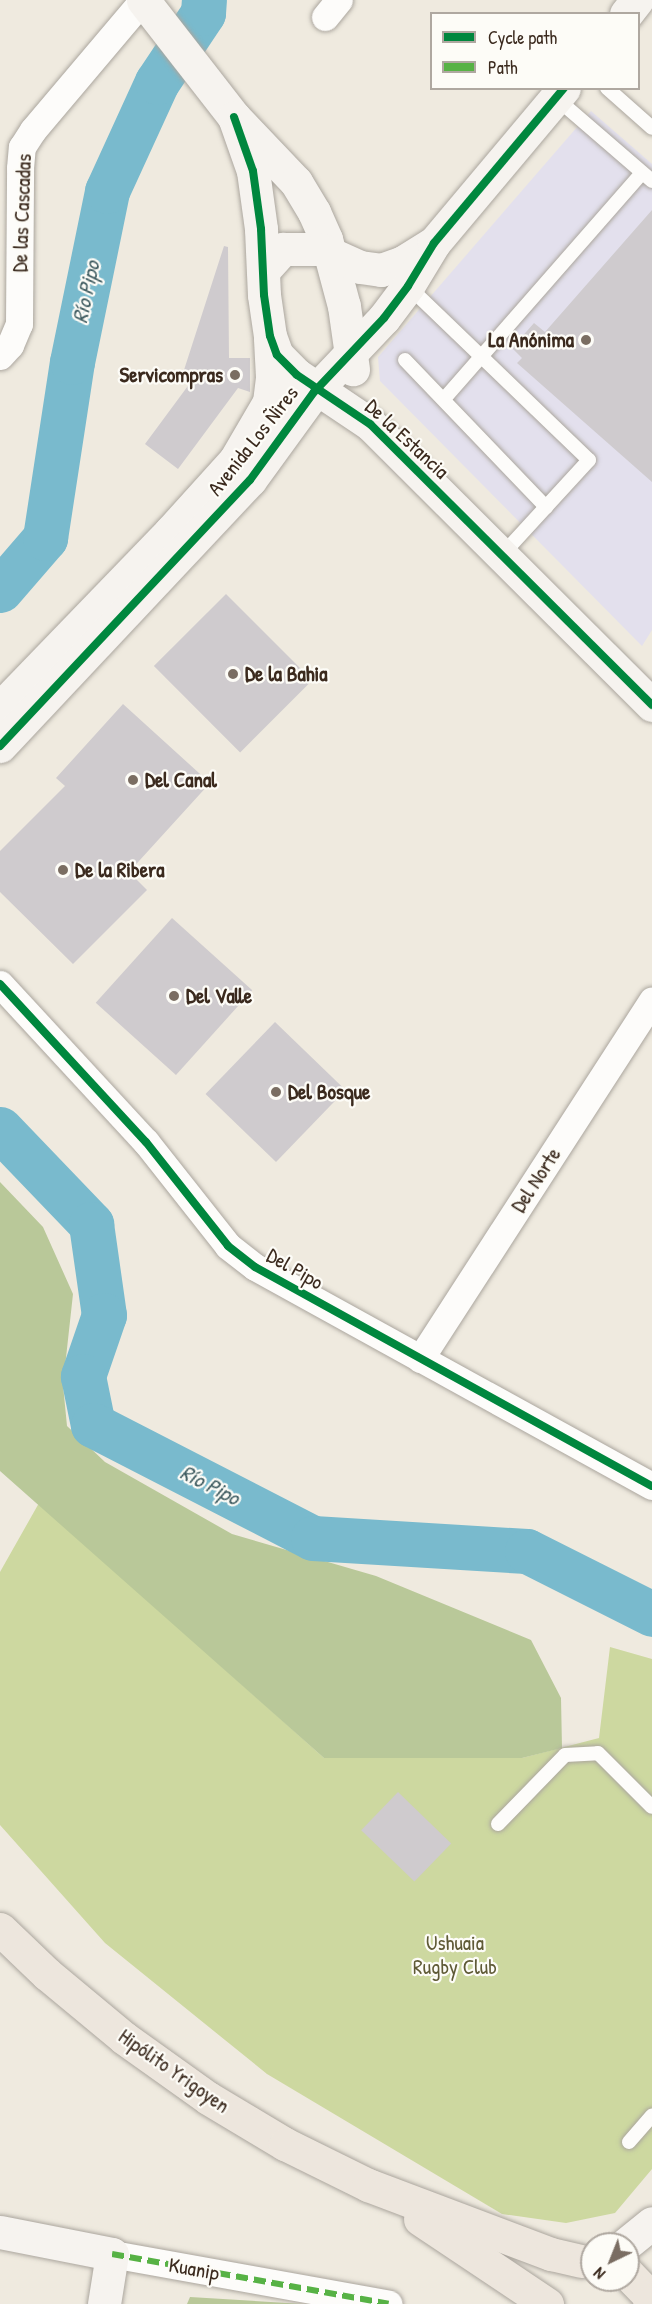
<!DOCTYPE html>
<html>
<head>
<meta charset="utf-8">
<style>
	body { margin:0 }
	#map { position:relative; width:652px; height:2304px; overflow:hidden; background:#efeadf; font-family:"Patrick Hand",sans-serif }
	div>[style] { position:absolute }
	.built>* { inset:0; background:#e3e0ed }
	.green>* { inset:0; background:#cdd8a0 }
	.forest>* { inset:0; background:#b9c899 }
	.river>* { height:45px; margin:-22.5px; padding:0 22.5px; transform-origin:22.5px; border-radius:22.5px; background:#79bacd }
	.building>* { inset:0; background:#cfcbce; transform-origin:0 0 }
	.roads { filter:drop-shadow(0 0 2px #aba69e) drop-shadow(0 0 2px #aba69e) }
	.lane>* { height:14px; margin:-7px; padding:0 7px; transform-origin:7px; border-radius:7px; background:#fdfcfa }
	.street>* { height:27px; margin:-13.5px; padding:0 13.5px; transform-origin:13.5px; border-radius:13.5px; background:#fdfcfa }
	.secondary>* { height:33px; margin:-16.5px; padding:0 16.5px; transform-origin:16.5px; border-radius:16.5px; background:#f6f3ef }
	.primary>* { height:33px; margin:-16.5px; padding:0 16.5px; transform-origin:16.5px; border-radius:16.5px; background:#ede6dd }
	.quiet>* { height:6px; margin-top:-3px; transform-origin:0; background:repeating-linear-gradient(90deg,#57b245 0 12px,transparent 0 18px) }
	.cycleway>* { height:8px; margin:-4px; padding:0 4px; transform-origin:4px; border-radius:4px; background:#00873e }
	.dots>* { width:16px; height:16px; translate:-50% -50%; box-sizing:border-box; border:3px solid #fdfcf7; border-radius:50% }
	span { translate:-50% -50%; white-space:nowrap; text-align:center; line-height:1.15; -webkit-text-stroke:4.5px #fdfcf7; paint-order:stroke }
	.street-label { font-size:21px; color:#3b2a1e }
	.poi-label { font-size:21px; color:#3b2a1e; font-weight:700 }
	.right { translate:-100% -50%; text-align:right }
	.left { translate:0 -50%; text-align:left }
	.park-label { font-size:21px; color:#5f5a36 }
	.water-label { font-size:22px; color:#3f5c61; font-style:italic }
	.legend { position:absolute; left:430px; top:12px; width:210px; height:78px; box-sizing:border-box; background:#fdfcf7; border:2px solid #afa8a0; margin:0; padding:8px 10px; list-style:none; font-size:18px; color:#3b2a1e }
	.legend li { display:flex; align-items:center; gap:12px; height:30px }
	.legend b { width:30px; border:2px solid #afa8a0 }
	.north { position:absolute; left:580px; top:2232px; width:60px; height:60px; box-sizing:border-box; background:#fdfcf7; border:2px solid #afa8a0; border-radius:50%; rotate:223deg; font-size:16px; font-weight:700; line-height:24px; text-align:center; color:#3b2a1e }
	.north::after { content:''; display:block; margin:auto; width:21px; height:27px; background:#7a6d62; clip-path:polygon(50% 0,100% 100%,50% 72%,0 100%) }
</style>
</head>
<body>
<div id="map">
	<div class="built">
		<i style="clip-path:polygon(591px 111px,652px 164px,652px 630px,642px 646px,380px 381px,378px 357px)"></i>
	</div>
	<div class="green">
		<i style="clip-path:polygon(39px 1503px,324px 1758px,522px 1758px,599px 1738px,610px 1647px,652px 1659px,652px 2169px,615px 2213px,566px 2223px,502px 2214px,267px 2074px,105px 1943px,0 1825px,0 1572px)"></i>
	</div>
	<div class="forest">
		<i style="clip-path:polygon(0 1182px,43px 1227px,73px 1294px,63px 1385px,67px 1426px,105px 1462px,232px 1534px,376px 1576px,531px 1640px,561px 1698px,562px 1748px,522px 1758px,324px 1758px,0 1471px)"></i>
		<i style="clip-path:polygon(190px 2297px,304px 2304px,187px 2304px)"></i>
	</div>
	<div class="river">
		<i style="left:0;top:590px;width:69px;rotate:-49.1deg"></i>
		<i style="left:45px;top:538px;width:178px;rotate:-81.3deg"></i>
		<i style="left:72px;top:362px;width:175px;rotate:-78.4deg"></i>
		<i style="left:107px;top:191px;width:120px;rotate:-65.4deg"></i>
		<i style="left:157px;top:82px;width:83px;rotate:-56.3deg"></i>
		<i style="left:203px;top:13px;width:13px;rotate:-86deg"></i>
		<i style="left:0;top:1129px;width:132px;rotate:46.2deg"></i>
		<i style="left:91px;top:1224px;width:92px;rotate:81.9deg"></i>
		<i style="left:104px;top:1315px;width:65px;rotate:109deg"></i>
		<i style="left:83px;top:1376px;width:50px;rotate:78.5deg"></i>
		<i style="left:93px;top:1425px;width:247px;rotate:27.2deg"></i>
		<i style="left:313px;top:1538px;width:214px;rotate:3.5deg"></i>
		<i style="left:527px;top:1551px;width:140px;rotate:26.7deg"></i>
	</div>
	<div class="building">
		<i style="clip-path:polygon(652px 210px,652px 482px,517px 363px,522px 358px,512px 348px,534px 323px,545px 332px)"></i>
		<i style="clip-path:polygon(224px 246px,228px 247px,229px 358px,250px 358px,250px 392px,238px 388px,178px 469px,145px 444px,196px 375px,184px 370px)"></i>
		<i style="left:226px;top:594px;width:122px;height:102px;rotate:45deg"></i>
		<i style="clip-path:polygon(123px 704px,210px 783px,129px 872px,147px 890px,73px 964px,0 892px,0 851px,65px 786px,56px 778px)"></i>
		<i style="left:172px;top:918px;width:108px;height:114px;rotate:42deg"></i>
		<i style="left:275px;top:1022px;width:98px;height:100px;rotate:44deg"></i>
		<i style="left:398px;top:1792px;width:74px;height:53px;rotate:44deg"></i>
	</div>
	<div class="roads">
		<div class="lane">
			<i style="left:607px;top:88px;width:60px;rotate:41.6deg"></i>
			<i style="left:556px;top:98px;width:127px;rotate:40.8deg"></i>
			<i style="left:408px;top:286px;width:251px;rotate:43.9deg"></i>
			<i style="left:589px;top:460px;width:130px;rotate:132.5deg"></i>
			<i style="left:405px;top:360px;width:204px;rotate:46.2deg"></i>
			<i style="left:444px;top:399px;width:300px;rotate:-48.8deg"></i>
			<i style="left:498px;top:1824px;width:96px;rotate:-45.8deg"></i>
			<i style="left:565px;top:1755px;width:33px;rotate:-3deg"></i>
			<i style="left:598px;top:1753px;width:76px;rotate:45deg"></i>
			<i style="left:629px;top:2142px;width:35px;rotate:-49deg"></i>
		</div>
		<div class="street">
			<i style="left:325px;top:17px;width:22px;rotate:-51deg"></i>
			<i style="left:0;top:356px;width:15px;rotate:-48deg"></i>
			<i style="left:10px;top:345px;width:23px;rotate:-67deg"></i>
			<i style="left:19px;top:324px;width:156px;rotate:-89.6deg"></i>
			<i style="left:20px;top:168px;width:21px;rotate:-85deg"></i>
			<i style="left:22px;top:147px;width:20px;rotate:-57deg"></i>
			<i style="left:33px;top:130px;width:170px;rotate:-49.8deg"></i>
			<i style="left:0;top:984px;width:215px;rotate:47.3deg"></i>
			<i style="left:146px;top:1142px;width:132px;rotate:51.7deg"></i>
			<i style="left:228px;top:1246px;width:34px;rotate:38deg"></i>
			<i style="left:255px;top:1267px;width:453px;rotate:28.9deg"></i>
			<i style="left:420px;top:1359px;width:427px;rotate:-57.1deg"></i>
			<i style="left:112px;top:2254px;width:281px;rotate:10.2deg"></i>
		</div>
		<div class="secondary">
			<i style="left:143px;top:0;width:148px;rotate:52.1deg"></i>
			<i style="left:234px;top:117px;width:90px;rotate:46.4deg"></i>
			<i style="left:296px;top:182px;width:35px;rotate:59deg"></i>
			<i style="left:314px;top:212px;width:30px;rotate:66deg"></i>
			<i style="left:326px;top:239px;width:69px;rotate:75deg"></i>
			<i style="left:344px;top:306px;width:64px;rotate:81.9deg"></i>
			<i style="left:626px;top:14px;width:18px;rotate:-52deg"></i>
			<i style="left:234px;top:117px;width:57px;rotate:70.6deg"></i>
			<i style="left:253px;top:171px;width:59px;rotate:82.1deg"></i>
			<i style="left:261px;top:229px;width:66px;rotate:87.4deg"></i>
			<i style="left:264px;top:295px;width:41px;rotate:81.7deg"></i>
			<i style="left:270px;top:336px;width:20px;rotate:70deg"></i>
			<i style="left:277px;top:355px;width:28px;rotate:45deg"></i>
			<i style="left:297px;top:375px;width:88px;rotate:33.9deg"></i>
			<i style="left:370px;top:424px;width:398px;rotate:44.9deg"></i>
			<i style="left:263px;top:271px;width:30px;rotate:-48deg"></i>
			<i style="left:283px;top:249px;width:37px"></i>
			<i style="left:320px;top:249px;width:44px;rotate:24.2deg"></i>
			<i style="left:360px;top:267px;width:21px;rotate:8deg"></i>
			<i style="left:381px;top:270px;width:23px;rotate:-20deg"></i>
			<i style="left:403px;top:262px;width:36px;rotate:-32deg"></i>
			<i style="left:0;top:708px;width:245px;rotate:-46deg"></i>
			<i style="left:170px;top:532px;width:97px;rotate:-47.9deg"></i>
			<i style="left:235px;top:460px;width:67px;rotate:-59.6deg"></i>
			<i style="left:269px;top:402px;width:25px;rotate:-83deg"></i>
			<i style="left:272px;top:377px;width:39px;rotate:-93deg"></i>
			<i style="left:0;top:746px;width:365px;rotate:-46.8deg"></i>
			<i style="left:250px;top:480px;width:109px;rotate:-54deg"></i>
			<i style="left:314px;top:392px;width:102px;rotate:-46.6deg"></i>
			<i style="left:384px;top:318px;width:40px;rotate:-53deg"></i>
			<i style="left:408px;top:286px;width:50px;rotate:-58.8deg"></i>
			<i style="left:434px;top:243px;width:202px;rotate:-50deg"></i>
			<i style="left:0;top:2232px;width:114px;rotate:11.1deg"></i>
			<i style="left:112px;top:2254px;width:51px;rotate:99.1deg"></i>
			<i style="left:626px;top:2244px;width:33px;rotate:-39deg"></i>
		</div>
		<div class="primary">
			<i style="left:0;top:1929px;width:65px;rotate:43.8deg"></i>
			<i style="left:47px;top:1974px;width:100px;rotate:39.7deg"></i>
			<i style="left:124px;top:2038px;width:103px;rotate:35.5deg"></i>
			<i style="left:208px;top:2098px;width:90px;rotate:30.9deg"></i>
			<i style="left:285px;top:2144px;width:93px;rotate:26.3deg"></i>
			<i style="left:368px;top:2185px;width:196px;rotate:20.7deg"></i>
			<i style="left:551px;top:2254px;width:31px;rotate:13deg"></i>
			<i style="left:420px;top:2219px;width:153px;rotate:33.8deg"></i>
			<i style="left:628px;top:2274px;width:29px;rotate:46deg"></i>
			<i style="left:648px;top:2295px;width:9px;rotate:77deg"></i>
		</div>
	</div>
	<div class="quiet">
		<i style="left:112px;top:2254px;width:281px;rotate:10.2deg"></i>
	</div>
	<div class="cycleway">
		<i style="left:234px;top:117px;width:57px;rotate:70.6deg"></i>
		<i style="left:253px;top:171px;width:59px;rotate:82.1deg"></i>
		<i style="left:261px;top:229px;width:66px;rotate:87.4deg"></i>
		<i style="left:264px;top:295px;width:41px;rotate:81.7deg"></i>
		<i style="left:270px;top:336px;width:20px;rotate:70deg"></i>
		<i style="left:277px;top:355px;width:28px;rotate:45deg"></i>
		<i style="left:297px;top:375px;width:88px;rotate:33.9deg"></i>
		<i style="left:370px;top:424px;width:398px;rotate:44.9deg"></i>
		<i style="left:0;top:746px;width:365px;rotate:-46.8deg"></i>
		<i style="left:250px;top:480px;width:109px;rotate:-54deg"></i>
		<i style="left:314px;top:392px;width:102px;rotate:-46.6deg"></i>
		<i style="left:384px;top:318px;width:40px;rotate:-53deg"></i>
		<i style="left:408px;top:286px;width:50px;rotate:-58.8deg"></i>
		<i style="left:434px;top:243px;width:202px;rotate:-50deg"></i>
		<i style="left:0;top:984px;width:215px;rotate:47.3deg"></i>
		<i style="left:146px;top:1142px;width:132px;rotate:51.7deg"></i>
		<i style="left:228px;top:1246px;width:34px;rotate:38deg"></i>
		<i style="left:255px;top:1267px;width:453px;rotate:28.9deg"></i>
	</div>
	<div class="dots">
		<i style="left:586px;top:340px;background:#7a6d62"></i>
		<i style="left:235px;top:375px;background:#7a6d62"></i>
		<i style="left:233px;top:674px;background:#7a6d62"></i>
		<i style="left:133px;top:780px;background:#7a6d62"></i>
		<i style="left:63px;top:870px;background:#7a6d62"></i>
		<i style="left:174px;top:996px;background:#7a6d62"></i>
		<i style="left:276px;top:1092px;background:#7a6d62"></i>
	</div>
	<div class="street-label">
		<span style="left:22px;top:213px;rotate:-88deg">De las Cascadas</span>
		<span style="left:407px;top:439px;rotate:43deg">De la Estancia</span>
		<span style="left:253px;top:441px;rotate:-52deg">Avenida Los Ñires</span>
		<span style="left:536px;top:1180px;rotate:-57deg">Del Norte</span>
		<span style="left:295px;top:1269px;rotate:30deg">Del Pipo</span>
		<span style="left:174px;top:2071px;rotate:35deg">Hipólito Yrigoyen</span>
		<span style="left:194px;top:2269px;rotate:10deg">Kuanip</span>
	</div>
	<div class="poi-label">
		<span class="right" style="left:574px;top:340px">La Anónima</span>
		<span class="right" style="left:223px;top:375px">Servicompras</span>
		<span class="left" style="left:245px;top:674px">De la Bahia</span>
		<span class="left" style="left:145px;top:780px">Del Canal</span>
		<span class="left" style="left:75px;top:870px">De la Ribera</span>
		<span class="left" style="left:186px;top:996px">Del Valle</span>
		<span class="left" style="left:288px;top:1092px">Del Bosque</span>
	</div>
	<div class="park-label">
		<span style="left:455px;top:1955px">Ushuaia<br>Rugby Club</span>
	</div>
	<div class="water-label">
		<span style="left:86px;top:292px;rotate:-78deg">Río Pipo</span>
		<span style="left:210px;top:1485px;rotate:27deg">Río Pipo</span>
	</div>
	<ul class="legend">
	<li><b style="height:8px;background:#00873e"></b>Cycle path</li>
	<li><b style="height:8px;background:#57b245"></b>Path</li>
	</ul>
	<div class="north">N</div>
</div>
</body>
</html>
